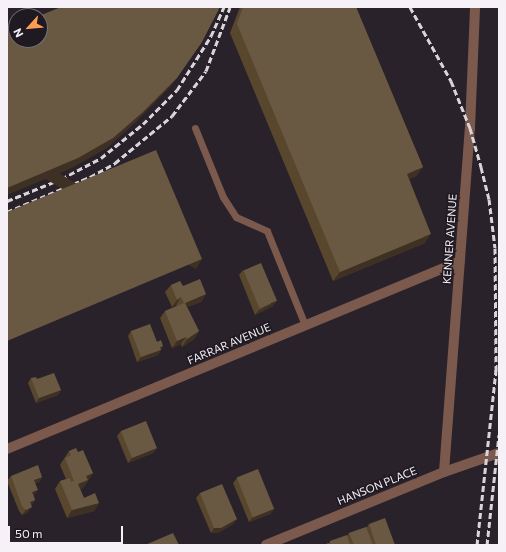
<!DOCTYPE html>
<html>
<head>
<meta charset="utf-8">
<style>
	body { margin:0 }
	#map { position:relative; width:506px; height:552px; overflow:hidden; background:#29222a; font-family:Commissioner,sans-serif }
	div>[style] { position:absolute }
	.lane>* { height:7px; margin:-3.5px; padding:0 3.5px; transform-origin:3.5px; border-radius:3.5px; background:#7b594c }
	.street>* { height:10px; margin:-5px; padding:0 5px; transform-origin:5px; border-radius:5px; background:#7b594c }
	.rail>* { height:3px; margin-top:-1.5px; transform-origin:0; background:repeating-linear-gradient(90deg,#dad5db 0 6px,transparent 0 9px) }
	.wall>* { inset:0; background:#58472d }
	.shaded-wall>* { inset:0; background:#3e3023; transform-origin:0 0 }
	.building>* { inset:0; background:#695943; transform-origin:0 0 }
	span { translate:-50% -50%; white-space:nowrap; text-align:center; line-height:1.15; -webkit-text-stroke:3px #1f1921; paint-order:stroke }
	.street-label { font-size:11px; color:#f5f1f6 }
	.frame { position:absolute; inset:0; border:8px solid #f5f1f6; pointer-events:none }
	.north { position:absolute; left:8px; top:8px; width:40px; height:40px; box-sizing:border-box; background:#1f1921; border:1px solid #756f76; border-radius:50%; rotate:243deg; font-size:11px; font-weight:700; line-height:16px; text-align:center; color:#f5f1f6 }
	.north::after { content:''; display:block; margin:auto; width:14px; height:18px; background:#fc9d53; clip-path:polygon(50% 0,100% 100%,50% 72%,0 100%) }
	.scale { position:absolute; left:8px; top:526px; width:115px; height:18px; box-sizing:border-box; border:2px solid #f5f1f6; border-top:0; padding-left:5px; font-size:12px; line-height:14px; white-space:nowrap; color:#f5f1f6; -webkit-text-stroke:3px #1f1921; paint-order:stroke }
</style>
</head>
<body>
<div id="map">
	<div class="lane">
		<i style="left:195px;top:128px;width:74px;rotate:67.9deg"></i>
		<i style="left:223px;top:197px;width:24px;rotate:57deg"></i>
		<i style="left:236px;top:217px;width:34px;rotate:24deg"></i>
		<i style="left:267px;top:231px;width:101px;rotate:68deg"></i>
	</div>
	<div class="street">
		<i style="left:7px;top:449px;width:490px;rotate:-22.5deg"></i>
		<i style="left:444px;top:472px;width:345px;rotate:-85.7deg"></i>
		<i style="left:470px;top:128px;width:121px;rotate:-87.6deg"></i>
		<i style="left:266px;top:545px;width:192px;rotate:-22.3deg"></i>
		<i style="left:444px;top:472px;width:58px;rotate:-19.1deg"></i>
	</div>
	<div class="rail">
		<i style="left:410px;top:7px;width:85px;rotate:61deg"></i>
		<i style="left:451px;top:81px;width:51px;rotate:68deg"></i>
		<i style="left:470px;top:128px;width:41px;rotate:74.2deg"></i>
		<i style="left:481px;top:167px;width:33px;rotate:76deg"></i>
		<i style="left:489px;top:199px;width:49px;rotate:83deg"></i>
		<i style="left:495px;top:248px;width:126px;rotate:89.5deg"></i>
		<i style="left:7px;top:201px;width:58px;rotate:-22.2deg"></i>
		<i style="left:61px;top:179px;width:45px;rotate:-27.7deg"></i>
		<i style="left:101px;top:158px;width:54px;rotate:-39deg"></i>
		<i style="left:143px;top:124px;width:48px;rotate:-45deg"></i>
		<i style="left:177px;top:90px;width:64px;rotate:-57.8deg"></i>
		<i style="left:211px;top:36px;width:32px;rotate:-66deg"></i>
		<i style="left:7px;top:212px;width:90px;rotate:-22.9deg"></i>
		<i style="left:90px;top:177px;width:29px;rotate:-29deg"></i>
		<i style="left:115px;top:163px;width:74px;rotate:-39.5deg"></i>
		<i style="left:172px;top:116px;width:56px;rotate:-52.9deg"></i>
		<i style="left:206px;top:71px;width:68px;rotate:-69.4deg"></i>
		<i style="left:477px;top:545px;width:176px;rotate:-83.8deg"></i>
		<i style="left:487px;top:545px;width:111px;rotate:-83.8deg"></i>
	</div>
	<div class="wall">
		<i style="clip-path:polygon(240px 7px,356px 7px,423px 167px,416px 176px,409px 179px,425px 243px,333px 281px,230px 33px)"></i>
		<i style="clip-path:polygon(243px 270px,273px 306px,255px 315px,239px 275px)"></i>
		<i style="clip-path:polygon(171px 285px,183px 286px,206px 294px,201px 302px,187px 307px,199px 331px,194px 339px,182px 347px,181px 344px,172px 348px,160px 318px,165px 311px,177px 306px,176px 305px,172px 307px,165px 292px)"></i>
		<i style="clip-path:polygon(131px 331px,157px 342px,163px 346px,158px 355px,137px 362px,128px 336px)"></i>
		<i style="clip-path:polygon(31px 378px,37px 379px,61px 390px,58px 395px,36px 403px,28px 383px)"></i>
		<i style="clip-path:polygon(121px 431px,157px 448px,153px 453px,128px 463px,117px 436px)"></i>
		<i style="clip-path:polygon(69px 451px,78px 452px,93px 473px,83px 488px,80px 489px,84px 498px,99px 503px,94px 511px,67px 518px,55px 489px,60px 481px,66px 479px,60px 465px)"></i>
		<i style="clip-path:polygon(11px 476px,42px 477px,39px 482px,35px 483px,34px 495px,34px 496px,35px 500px,31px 505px,28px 512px,22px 515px,19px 511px,7px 481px)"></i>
		<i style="clip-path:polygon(237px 478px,274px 509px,270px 514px,249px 522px,233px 483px)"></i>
		<i style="clip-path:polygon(200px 493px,237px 519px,233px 524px,218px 533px,211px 533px,196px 498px)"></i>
		<i style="clip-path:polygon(369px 524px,395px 545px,323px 545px,329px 543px,330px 541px,347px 536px,349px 533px,367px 527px)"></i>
	</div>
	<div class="shaded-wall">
		<i style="clip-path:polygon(202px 42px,170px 87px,136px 122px,107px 148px,72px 168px,7px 195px,7px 188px)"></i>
		<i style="clip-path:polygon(423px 167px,416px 176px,400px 183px,407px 174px)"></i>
		<i style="clip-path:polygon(431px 234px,425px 243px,333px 281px,340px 272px)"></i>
		<i style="left:202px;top:259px;width:12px;height:212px;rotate:121deg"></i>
		<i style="clip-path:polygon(206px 294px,201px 302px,180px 310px,185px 303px)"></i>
		<i style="clip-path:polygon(181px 297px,176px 305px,172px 307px,177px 300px)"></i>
		<i style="clip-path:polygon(277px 301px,273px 306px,255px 315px,259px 310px)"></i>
		<i style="clip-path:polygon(199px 331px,194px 339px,182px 347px,187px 339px)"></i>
		<i style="clip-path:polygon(186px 337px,181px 344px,172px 348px,177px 341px)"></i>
		<i style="clip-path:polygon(163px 346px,158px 355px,137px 362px,141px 357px)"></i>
		<i style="clip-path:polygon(61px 390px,58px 395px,36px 403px,39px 398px)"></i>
		<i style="clip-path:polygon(157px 448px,153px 453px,128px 463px,132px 458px)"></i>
		<i style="clip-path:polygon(93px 473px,83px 488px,73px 491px,78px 484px,86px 476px)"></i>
		<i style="clip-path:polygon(42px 477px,39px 482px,30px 485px,34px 480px)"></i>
		<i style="clip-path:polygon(38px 490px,34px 495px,29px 498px,32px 492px)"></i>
		<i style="clip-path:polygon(35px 500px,32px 505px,27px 507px,30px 502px)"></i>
		<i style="clip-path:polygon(99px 503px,94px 511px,67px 518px,72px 510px)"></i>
		<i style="clip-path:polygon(32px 507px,28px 512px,22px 515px,26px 510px)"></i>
		<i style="clip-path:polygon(274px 509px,270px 514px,249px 522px,253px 517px)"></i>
		<i style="clip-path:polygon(237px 519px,233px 524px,218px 533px,211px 533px,214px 528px)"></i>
	</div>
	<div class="building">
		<i style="clip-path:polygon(61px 7px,220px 7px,202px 42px,177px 78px,143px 112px,113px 138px,78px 158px,7px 188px,7px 29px,16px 26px,16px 40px,40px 40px,40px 16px,39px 16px)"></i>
		<i style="clip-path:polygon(243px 7px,356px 7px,423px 167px,407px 174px,431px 234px,340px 272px,237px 24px)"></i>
		<i style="clip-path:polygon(156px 150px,202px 259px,7px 341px,7px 212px)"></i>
		<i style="left:261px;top:263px;width:41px;height:19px;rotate:67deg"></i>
		<i style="clip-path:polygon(200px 279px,206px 294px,185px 303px,199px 331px,187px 339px,186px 337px,177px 341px,165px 311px,184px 303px,181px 297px,177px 300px,171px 285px,180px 281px,183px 286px)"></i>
		<i style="clip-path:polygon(150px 324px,157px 342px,161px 340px,163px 346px,160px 347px,161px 350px,141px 357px,131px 331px)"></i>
		<i style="clip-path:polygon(54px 373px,61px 390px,39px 398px,31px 378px,36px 377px,37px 379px)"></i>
		<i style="left:146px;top:421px;width:29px;height:27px;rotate:68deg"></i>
		<i style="clip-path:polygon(76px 448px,78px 452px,83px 450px,93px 473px,86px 476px,88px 480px,78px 484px,84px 498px,95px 493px,99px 503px,72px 510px,60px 481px,70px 478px,71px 482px,74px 481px,65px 458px,71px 455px,69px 451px)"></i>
		<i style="clip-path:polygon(38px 465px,42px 477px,34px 480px,38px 490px,32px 492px,35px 500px,30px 502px,32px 507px,26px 510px,22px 506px,11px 476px)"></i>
		<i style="left:258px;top:469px;width:43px;height:23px;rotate:68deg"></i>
		<i style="clip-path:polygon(222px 484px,237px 519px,221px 528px,214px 528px,200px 493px)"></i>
		<i style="clip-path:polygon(385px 518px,395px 545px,376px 545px,369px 524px)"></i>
		<i style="clip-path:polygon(366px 527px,373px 545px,354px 545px,349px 533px)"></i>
		<i style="clip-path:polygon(173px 533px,179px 545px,145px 545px)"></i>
		<i style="clip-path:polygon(347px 535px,350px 545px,331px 545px,330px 541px)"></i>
		<i style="clip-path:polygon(329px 543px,329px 545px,323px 545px)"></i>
	</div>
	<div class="street-label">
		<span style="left:450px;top:239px;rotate:-86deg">KENNER AVENUE</span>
		<span style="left:229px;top:344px;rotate:-23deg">FARRAR AVENUE</span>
		<span style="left:377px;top:486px;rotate:-22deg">HANSON PLACE</span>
	</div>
	<div class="frame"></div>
	<div class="north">N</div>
	<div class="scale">50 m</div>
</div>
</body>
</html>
